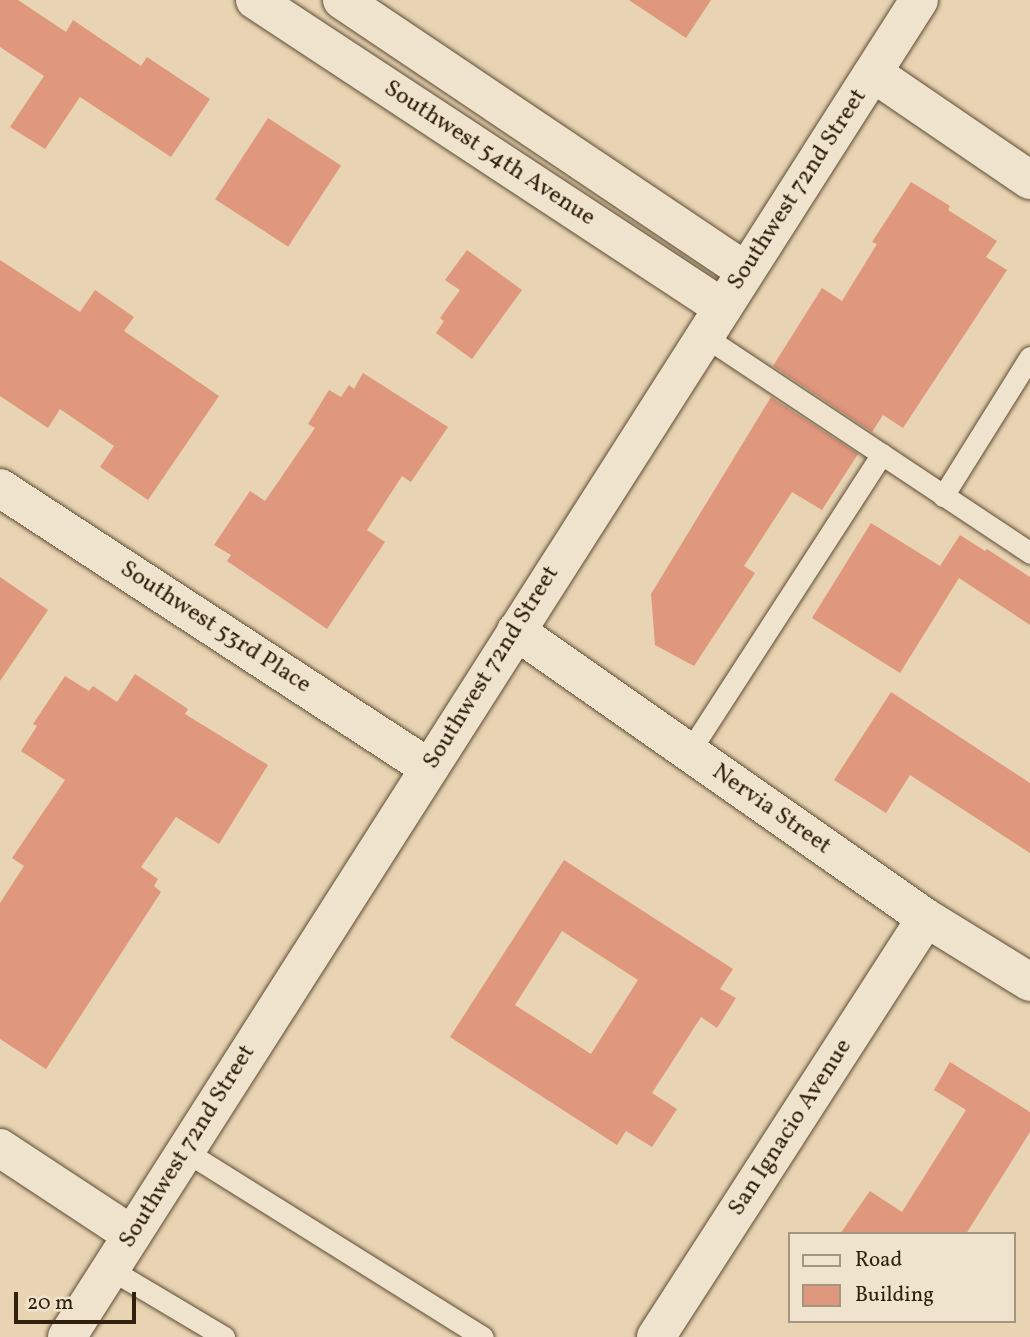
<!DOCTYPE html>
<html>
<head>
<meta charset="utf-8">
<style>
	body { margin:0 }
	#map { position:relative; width:1030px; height:1337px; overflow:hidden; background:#e8d4b2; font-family:Vollkorn,serif }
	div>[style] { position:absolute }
	.building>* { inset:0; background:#df977e; transform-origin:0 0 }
	.roads { filter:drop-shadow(0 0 2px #5e4d36) drop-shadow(0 0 2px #5e4d36) }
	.lane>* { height:21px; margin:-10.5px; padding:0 10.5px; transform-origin:10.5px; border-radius:10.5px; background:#f0e3cd }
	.street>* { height:38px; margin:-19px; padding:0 19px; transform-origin:19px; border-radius:19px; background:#f0e3cd }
	.secondary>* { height:38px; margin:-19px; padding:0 19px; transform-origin:19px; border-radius:19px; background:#f0e3cd }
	span { translate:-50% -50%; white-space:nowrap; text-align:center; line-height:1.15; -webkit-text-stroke:5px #f0e3cd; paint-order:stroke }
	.street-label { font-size:24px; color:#30200d }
	.legend { position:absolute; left:788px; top:1232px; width:228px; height:91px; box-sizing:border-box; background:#f0e3cd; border:2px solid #a39580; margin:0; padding:9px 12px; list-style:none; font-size:21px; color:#30200d }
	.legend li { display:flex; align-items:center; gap:14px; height:35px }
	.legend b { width:35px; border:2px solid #a39580 }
	.scale { position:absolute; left:14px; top:1292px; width:122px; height:32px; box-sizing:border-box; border:4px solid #30200d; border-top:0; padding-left:9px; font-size:21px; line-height:24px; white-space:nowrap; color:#30200d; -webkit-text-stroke:5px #f0e3cd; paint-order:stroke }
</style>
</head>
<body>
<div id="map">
	<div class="building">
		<i style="clip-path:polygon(0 0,18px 0,66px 32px,73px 20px,141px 66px,147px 57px,210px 99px,171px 157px,80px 97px,45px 149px,10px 127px,44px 76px,0 47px)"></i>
		<i style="clip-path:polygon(629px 0,711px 0,686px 38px)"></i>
		<i style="left:268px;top:118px;width:87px;height:97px;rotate:33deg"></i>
		<i style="clip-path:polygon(911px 182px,950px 206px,948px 210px,997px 241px,986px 257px,1007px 270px,903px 428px,883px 415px,872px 432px,773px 366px,822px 288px,842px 301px,877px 244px,872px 242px)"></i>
		<i style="clip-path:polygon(467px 250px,522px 290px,472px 359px,436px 333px,444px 321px,440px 318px,460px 290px,445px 280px)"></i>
		<i style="clip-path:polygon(0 260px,80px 312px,95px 290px,134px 317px,124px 331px,219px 396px,148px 500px,100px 467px,114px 446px,60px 409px,48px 428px,0 396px)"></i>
		<i style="clip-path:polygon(363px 373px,448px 427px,411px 482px,402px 476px,367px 530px,385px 542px,327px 629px,227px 561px,231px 555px,214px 545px,250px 491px,265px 501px,315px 428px,308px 424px,329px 390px,341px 397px,349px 385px,354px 389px)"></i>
		<i style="clip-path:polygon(771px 397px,858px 454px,822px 510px,792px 492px,744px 566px,755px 573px,694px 666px,655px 645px,651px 594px)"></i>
		<i style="clip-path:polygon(871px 523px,953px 574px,940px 566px,960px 535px,985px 551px,987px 549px,1030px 577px,1030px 625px,959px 578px,900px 673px,812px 618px)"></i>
		<i style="clip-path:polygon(0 577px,48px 610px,0 681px)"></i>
		<i style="clip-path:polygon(135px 674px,188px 709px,185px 714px,268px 765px,219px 844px,176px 817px,141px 867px,158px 879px,154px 886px,161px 892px,46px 1069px,0 1039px,0 903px,24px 866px,12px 858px,65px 780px,21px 751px,37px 726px,33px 724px,65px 676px,89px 691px,93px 686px,117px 702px)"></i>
		<i style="clip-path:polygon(891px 692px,1030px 783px,1030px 853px,910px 775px,886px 813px,834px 780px)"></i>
		<i style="clip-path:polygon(evenodd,564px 860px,733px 969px,720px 989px,736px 998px,717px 1028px,701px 1017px,652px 1093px,677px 1109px,652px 1147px,626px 1131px,617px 1145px,450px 1037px,564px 860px,562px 931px,638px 980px,591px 1054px,515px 1005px,562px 931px)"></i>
		<i style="clip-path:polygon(950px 1062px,1030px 1112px,1030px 1132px,966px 1234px,840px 1234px,870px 1191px,902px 1212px,966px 1110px,934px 1090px)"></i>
	</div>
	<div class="roads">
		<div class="lane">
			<i style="left:704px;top:336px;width:392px;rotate:33.6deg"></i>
			<i style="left:943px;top:496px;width:164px;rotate:-58deg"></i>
			<i style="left:689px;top:752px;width:355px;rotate:-57.1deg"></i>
			<i style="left:185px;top:1151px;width:351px;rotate:32deg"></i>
			<i style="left:110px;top:1269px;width:133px;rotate:30.8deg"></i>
		</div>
		<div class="street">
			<i style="left:255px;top:0;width:560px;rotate:33.35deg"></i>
			<i style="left:342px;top:0;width:486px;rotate:33.9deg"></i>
			<i style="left:873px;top:73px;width:190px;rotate:34.3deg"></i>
			<i style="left:0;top:488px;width:512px;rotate:33.13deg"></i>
			<i style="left:516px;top:631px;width:500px;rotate:34.99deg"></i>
			<i style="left:926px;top:918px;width:122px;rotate:31.6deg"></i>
			<i style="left:0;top:1148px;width:158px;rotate:33.4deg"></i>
			<i style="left:656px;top:1337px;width:498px;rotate:-57.2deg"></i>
		</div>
		<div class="secondary">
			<i style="left:67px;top:1337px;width:1585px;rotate:-57.49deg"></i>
		</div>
	</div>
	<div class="street-label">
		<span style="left:489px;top:154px;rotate:33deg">Southwest 54th Avenue</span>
		<span style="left:798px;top:190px;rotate:-57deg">Southwest 72nd Street</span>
		<span style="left:215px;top:628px;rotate:33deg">Southwest 53rd Place</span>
		<span style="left:492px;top:668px;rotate:-58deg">Southwest 72nd Street</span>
		<span style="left:771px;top:810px;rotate:35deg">Nervia Street</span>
		<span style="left:791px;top:1128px;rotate:-57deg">San Ignacio Avenue</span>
		<span style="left:188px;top:1147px;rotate:-58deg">Southwest 72nd Street</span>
	</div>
	<ul class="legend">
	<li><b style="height:9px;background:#f0e3cd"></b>Road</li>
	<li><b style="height:19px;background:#df977e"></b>Building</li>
	</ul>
	<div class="scale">20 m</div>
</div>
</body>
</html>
